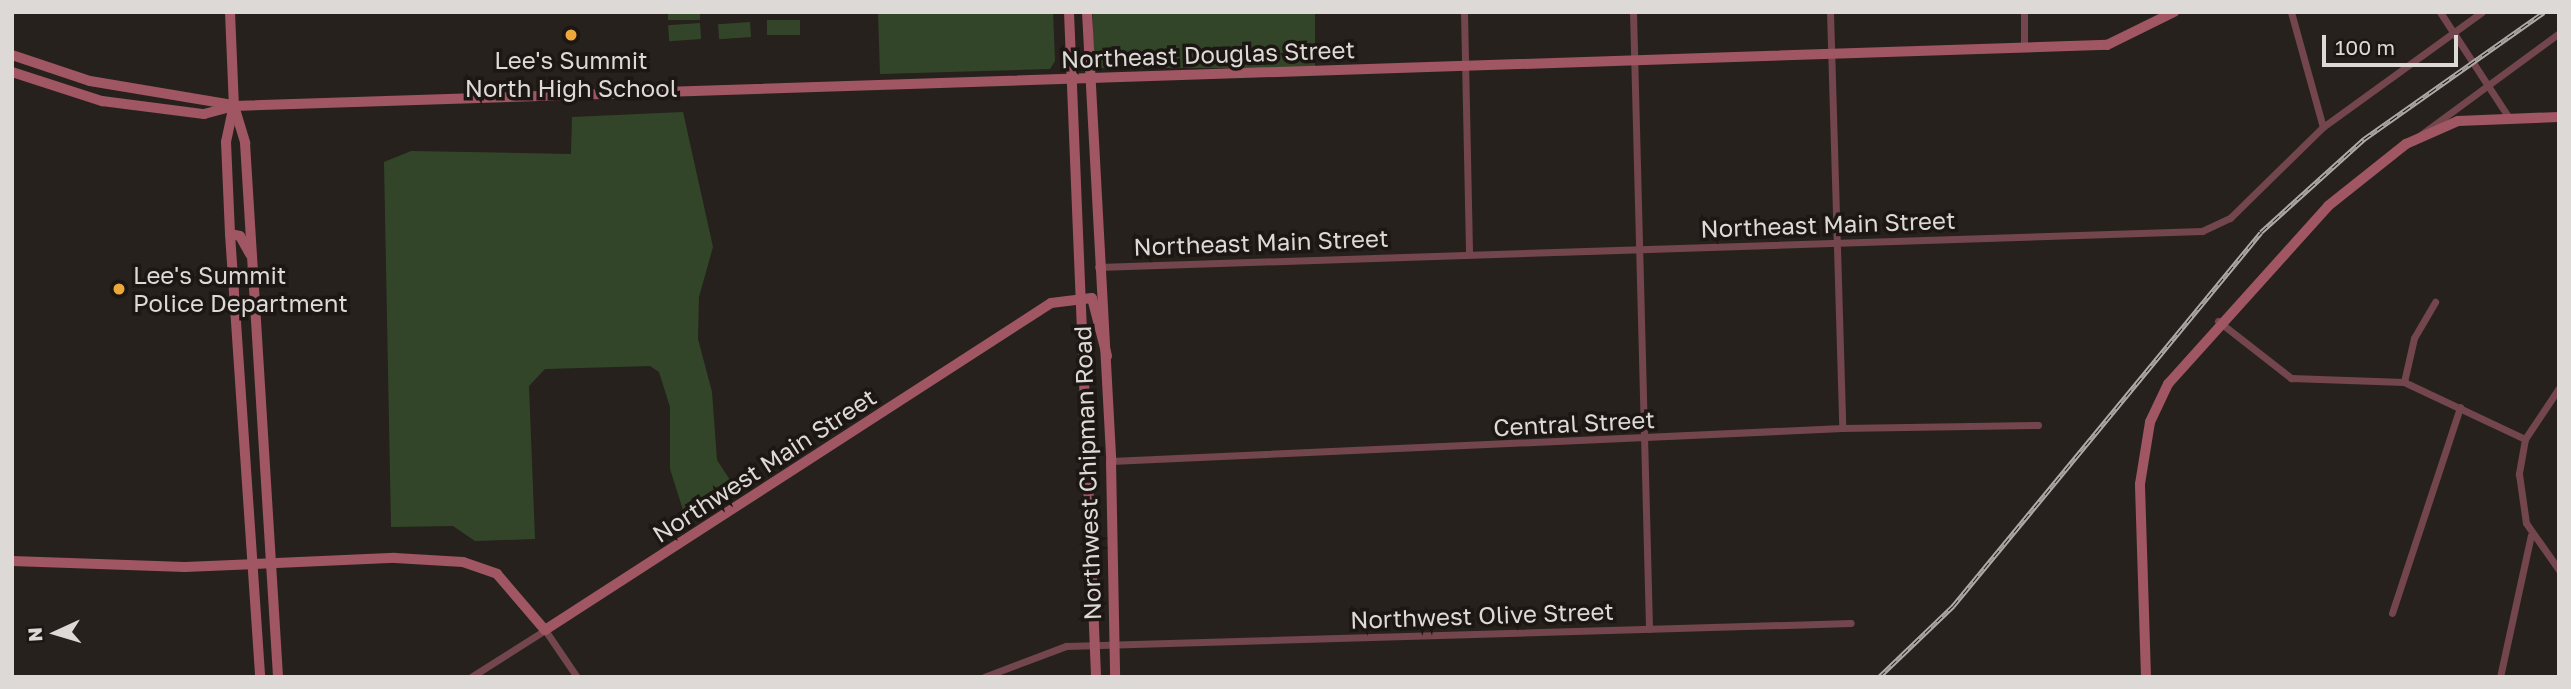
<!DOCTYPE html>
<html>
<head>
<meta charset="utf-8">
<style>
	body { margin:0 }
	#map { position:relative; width:2571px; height:689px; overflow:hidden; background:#26211c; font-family:"Golos Text",sans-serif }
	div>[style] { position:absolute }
	.green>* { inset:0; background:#334529; transform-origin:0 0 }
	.street>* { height:7px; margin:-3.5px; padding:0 3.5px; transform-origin:3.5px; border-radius:3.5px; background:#73454c }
	.secondary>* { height:10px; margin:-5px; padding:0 5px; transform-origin:5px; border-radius:5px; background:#a05663 }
	.rail>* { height:5px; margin-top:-2.5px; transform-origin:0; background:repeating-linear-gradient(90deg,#1c1713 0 8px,#afaaa7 0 16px); box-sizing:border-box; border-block:2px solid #afaaa7 }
	.dots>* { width:19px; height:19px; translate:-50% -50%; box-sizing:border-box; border:4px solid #1c1713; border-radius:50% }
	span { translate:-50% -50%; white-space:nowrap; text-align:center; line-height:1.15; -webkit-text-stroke:7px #1c1713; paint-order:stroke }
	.street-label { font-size:24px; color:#ddd9d6 }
	.poi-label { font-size:24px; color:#ddd9d6 }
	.left { translate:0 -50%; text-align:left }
	.frame { position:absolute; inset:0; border:14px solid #ddd9d6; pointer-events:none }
	.north { position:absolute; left:21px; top:598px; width:70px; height:70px; -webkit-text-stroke:5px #1c1713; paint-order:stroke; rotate:266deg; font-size:19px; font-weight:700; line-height:28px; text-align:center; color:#ddd9d6 }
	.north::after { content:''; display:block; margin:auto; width:24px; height:32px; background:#ddd9d6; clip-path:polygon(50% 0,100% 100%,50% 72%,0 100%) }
	.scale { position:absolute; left:2322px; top:35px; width:136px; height:32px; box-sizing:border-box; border:4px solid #ddd9d6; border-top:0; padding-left:9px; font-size:21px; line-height:24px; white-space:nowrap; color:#ddd9d6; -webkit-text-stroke:5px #1c1713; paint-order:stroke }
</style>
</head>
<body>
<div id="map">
	<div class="green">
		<i style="left:668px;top:12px;width:32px;height:8px"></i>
		<i style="clip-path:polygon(878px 12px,1053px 12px,1055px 61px,1050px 69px,880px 74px)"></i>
		<i style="left:1093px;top:12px;width:222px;height:56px"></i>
		<i style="left:800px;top:20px;width:15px;height:33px;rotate:90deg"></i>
		<i style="left:750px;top:22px;width:15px;height:32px;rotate:86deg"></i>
		<i style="left:700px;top:23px;width:16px;height:32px;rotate:86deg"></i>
		<i style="clip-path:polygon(683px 112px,713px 247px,699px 297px,698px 339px,712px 392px,717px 460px,730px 480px,683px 510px,670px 469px,670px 407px,659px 372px,650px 366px,545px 369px,529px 386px,535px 539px,475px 541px,453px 526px,391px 527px,384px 162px,411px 151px,571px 154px,572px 117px)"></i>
	</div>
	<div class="street">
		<i style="left:1464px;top:12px;width:241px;rotate:88.8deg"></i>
		<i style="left:1633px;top:12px;width:617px;rotate:88.51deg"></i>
		<i style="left:1830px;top:12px;width:416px;rotate:88.3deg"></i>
		<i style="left:2024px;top:12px;width:35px;rotate:90deg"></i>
		<i style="left:2291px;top:12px;width:119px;rotate:74.5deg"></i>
		<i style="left:2440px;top:12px;width:126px;rotate:56.9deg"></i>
		<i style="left:2419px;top:136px;width:174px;rotate:-36.3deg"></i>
		<i style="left:1098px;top:267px;width:1105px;rotate:-1.87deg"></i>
		<i style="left:2202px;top:231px;width:31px;rotate:-25deg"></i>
		<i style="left:2230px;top:218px;width:130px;rotate:-44.4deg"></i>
		<i style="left:2323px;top:127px;width:196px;rotate:-35.9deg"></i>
		<i style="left:2218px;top:321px;width:93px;rotate:38deg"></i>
		<i style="left:2291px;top:378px;width:113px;rotate:2deg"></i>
		<i style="left:2404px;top:382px;width:134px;rotate:25.2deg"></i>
		<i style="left:2404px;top:382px;width:45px;rotate:-77.2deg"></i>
		<i style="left:2414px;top:338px;width:42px;rotate:-59.7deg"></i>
		<i style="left:2559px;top:388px;width:61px;rotate:123.7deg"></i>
		<i style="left:2525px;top:439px;width:36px;rotate:100deg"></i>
		<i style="left:2519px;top:474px;width:49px;rotate:81.9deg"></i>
		<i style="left:2526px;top:523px;width:57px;rotate:54.9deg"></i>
		<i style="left:1111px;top:461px;width:732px;rotate:-2.58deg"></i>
		<i style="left:1842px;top:428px;width:196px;rotate:-0.9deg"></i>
		<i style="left:2392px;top:613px;width:217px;rotate:-71.7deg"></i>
		<i style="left:471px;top:677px;width:88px;rotate:-32.4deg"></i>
		<i style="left:545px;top:630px;width:57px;rotate:55.8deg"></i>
		<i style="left:984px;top:677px;width:88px;rotate:-20.7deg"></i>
		<i style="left:1066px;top:646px;width:785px;rotate:-1.68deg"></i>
		<i style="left:2500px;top:677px;width:145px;rotate:-77.7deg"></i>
	</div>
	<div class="secondary">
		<i style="left:230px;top:12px;width:94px;rotate:87.6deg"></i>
		<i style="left:234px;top:106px;width:39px;rotate:73deg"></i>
		<i style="left:245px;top:143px;width:535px;rotate:86.46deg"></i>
		<i style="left:1069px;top:12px;width:666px;rotate:87.67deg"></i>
		<i style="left:1087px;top:12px;width:450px;rotate:86.9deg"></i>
		<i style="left:1111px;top:461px;width:216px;rotate:88.9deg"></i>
		<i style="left:12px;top:55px;width:82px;rotate:18.4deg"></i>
		<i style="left:90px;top:81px;width:146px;rotate:9.5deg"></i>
		<i style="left:12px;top:72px;width:95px;rotate:17.9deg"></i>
		<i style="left:102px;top:101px;width:103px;rotate:7.3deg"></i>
		<i style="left:204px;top:114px;width:31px;rotate:-15deg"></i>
		<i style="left:234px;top:106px;width:1874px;rotate:-1.87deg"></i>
		<i style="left:2107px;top:45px;width:75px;rotate:-26.2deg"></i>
		<i style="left:233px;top:109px;width:34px;rotate:102deg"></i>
		<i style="left:226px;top:142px;width:92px;rotate:87.5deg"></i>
		<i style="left:230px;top:234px;width:444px;rotate:86.1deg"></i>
		<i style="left:230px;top:234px;width:10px;rotate:11deg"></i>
		<i style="left:240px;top:236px;width:21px;rotate:61deg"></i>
		<i style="left:12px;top:561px;width:173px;rotate:2deg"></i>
		<i style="left:185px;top:567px;width:210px;rotate:-2.5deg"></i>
		<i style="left:395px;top:558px;width:68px;rotate:3.4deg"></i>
		<i style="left:463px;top:562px;width:36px;rotate:19deg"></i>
		<i style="left:497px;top:574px;width:74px;rotate:49.4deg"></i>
		<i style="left:545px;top:630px;width:602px;rotate:-32.87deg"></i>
		<i style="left:1051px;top:303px;width:41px;rotate:-7deg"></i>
		<i style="left:1092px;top:298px;width:60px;rotate:75.5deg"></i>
		<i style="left:2146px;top:677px;width:193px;rotate:-91.8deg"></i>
		<i style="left:2140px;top:484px;width:63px;rotate:-80.8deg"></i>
		<i style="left:2150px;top:422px;width:42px;rotate:-64.7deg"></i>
		<i style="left:2168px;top:384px;width:239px;rotate:-48deg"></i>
		<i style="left:2328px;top:206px;width:100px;rotate:-38.5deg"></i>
		<i style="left:2406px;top:144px;width:57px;rotate:-23.9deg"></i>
		<i style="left:2458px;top:121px;width:101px;rotate:-2.3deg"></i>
	</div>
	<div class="rail">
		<i style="left:1879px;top:677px;width:103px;rotate:-43.8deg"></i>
		<i style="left:1953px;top:606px;width:484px;rotate:-50.5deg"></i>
		<i style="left:2261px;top:232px;width:139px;rotate:-42.1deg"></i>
		<i style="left:2364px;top:139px;width:220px;rotate:-35.2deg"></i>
	</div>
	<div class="dots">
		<i style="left:571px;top:35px;background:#eda83b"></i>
		<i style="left:119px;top:289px;background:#eda83b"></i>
	</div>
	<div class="street-label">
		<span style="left:1208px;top:54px;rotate:-2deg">Northeast Douglas Street</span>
		<span style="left:1828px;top:224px;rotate:-2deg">Northeast Main Street</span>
		<span style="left:1261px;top:242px;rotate:-2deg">Northeast Main Street</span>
		<span style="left:1574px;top:423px;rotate:-3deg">Central Street</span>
		<span style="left:764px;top:465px;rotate:-33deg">Northwest Main Street</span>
		<span style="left:1087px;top:473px;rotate:-92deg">Northwest Chipman Road</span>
		<span style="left:1482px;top:615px;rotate:-2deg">Northwest Olive Street</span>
	</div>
	<div class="poi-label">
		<span style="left:571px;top:74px">Lee's Summit<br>North High School</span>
		<span class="left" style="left:133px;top:289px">Lee's Summit<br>Police Department</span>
	</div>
	<div class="frame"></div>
	<div class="north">N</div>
	<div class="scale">100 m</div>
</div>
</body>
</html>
